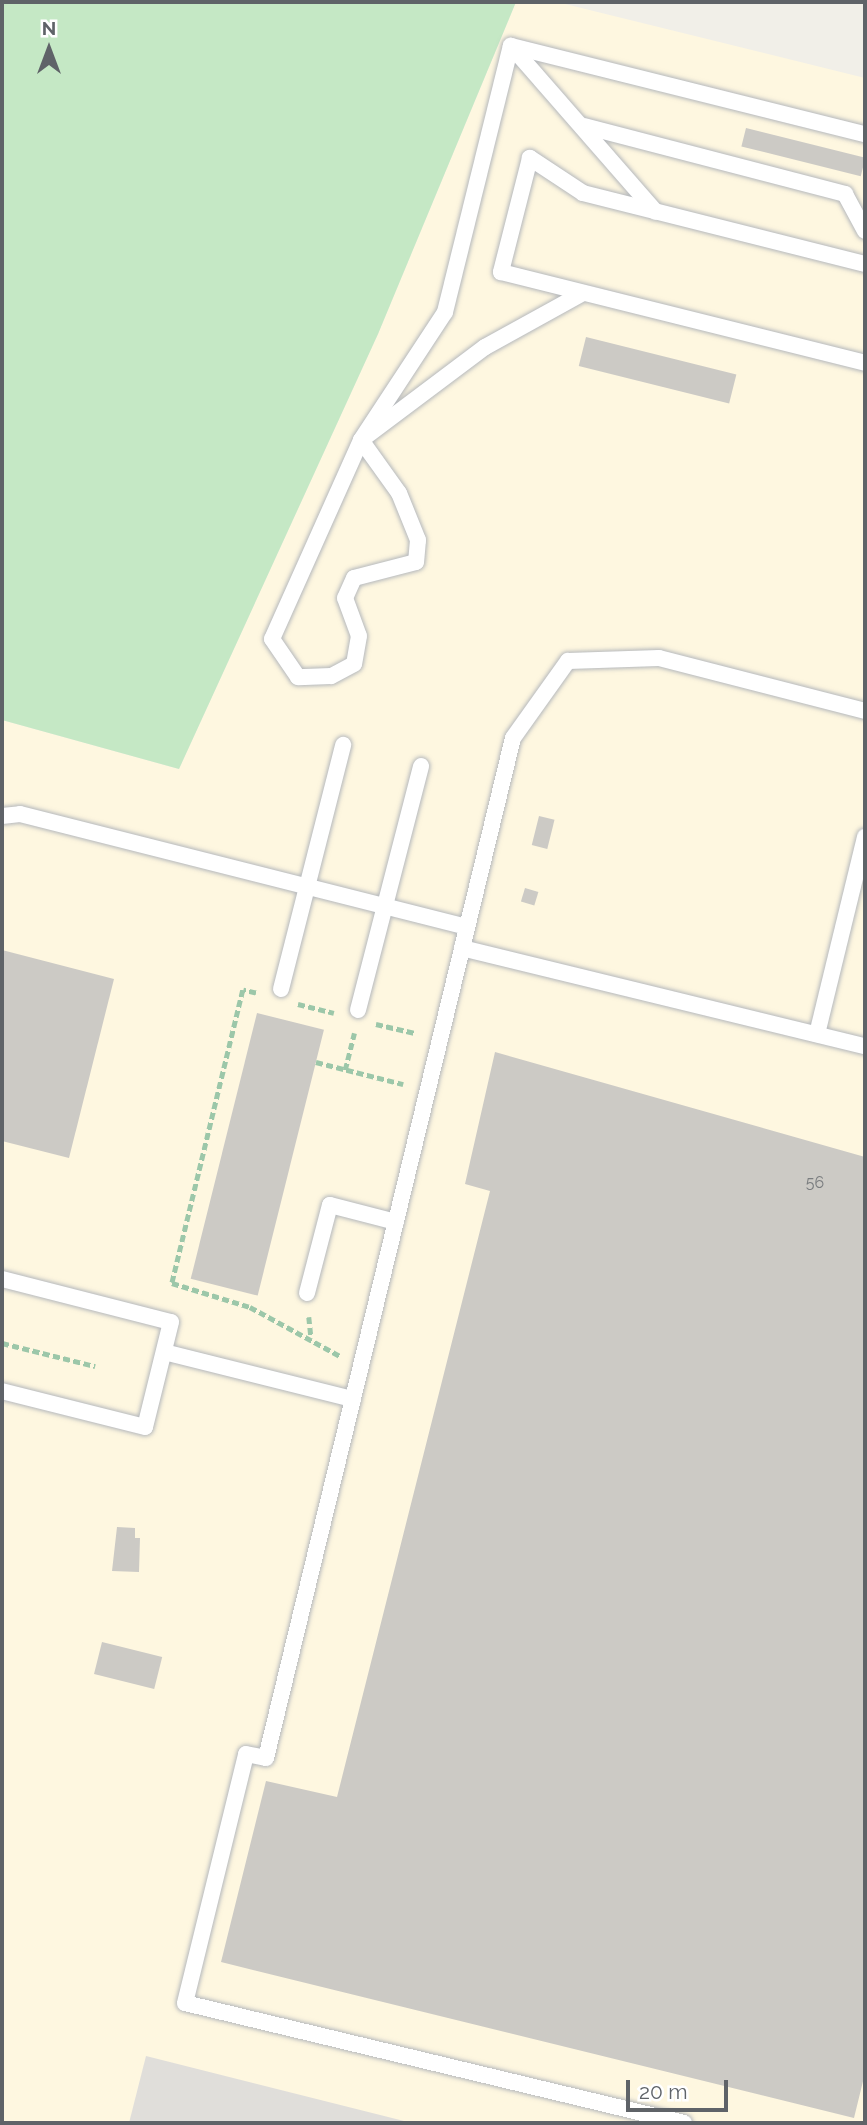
<!DOCTYPE html>
<html>
<head>
<meta charset="utf-8">
<style>
	body { margin:0 }
	#map { position:relative; width:867px; height:2125px; overflow:hidden; background:#f1efe8; font-family:Raleway,sans-serif }
	div>[style] { position:absolute }
	.commercial>* { inset:0; background:#fef7e0 }
	.industrial>* { inset:0; background:#e0deda }
	.green>* { inset:0; background:#c5e8c5 }
	.building>* { inset:0; background:#cccac5; transform-origin:0 0 }
	.path>* { height:4.5px; margin-top:-2.25px; transform-origin:0; background:repeating-linear-gradient(90deg,#9cc7a9 0 7px,transparent 0 10.5px) }
	.roads { filter:drop-shadow(0 0 2px #b5b8bc) drop-shadow(0 0 2px #b5b8bc) }
	.service>* { height:16px; margin:-8px; padding:0 8px; transform-origin:8px; border-radius:8px; background:#fff }
	span { translate:-50% -50%; white-space:nowrap; text-align:center; line-height:1.15; -webkit-text-stroke:5px #fff; paint-order:stroke }
	.number-label { font-size:16px; color:#7a7d7f }
	.number-label span { -webkit-text-stroke-width:0 }
	.frame { position:absolute; inset:0; border:4px solid #5f6368; pointer-events:none }
	.north { position:absolute; left:14px; top:14px; width:70px; height:70px; -webkit-text-stroke:5px #fff; paint-order:stroke; rotate:0deg; font-size:19px; font-weight:700; line-height:28px; text-align:center; color:#5f6368 }
	.north::after { content:''; display:block; margin:auto; width:24px; height:32px; background:#5f6368; clip-path:polygon(50% 0,100% 100%,50% 72%,0 100%) }
	.scale { position:absolute; left:626px; top:2080px; width:102px; height:32px; box-sizing:border-box; border:4px solid #5f6368; border-top:0; padding-left:9px; font-size:21px; line-height:24px; white-space:nowrap; color:#5f6368; -webkit-text-stroke:5px #fff; paint-order:stroke }
</style>
</head>
<body>
<div id="map">
	<div class="commercial">
		<i style="clip-path:polygon(516px 2px,557px 2px,865px 78px,865px 2123px,2px 2123px,2px 720px,179px 769px,378px 334px)"></i>
	</div>
	<div class="industrial">
		<i style="clip-path:polygon(146px 2056px,412px 2123px,129px 2123px)"></i>
	</div>
	<div class="green">
		<i style="clip-path:polygon(2px 2px,516px 2px,378px 334px,179px 769px,2px 720px)"></i>
	</div>
	<div class="building">
		<i style="left:746px;top:128px;width:123px;height:19px;rotate:14deg"></i>
		<i style="left:586px;top:337px;width:155px;height:30px;rotate:14deg"></i>
		<i style="left:539px;top:816px;width:16px;height:30px;rotate:14deg"></i>
		<i style="left:525px;top:888px;width:14px;height:14px;rotate:17deg"></i>
		<i style="clip-path:polygon(2px 950px,114px 979px,69px 1158px,2px 1141px)"></i>
		<i style="left:257px;top:1013px;width:69px;height:274px;rotate:14deg"></i>
		<i style="clip-path:polygon(495px 1052px,865px 1157px,865px 2073px,854px 2118px,221px 1962px,266px 1781px,337px 1797px,490px 1191px,465px 1184px)"></i>
		<i style="clip-path:polygon(117px 1527px,135px 1528px,135px 1538px,140px 1538px,139px 1572px,112px 1571px)"></i>
		<i style="left:102px;top:1642px;width:62px;height:33px;rotate:14deg"></i>
	</div>
	<div class="path">
		<i style="left:256px;top:993px;width:13px;rotate:-167deg"></i>
		<i style="left:243px;top:990px;width:301px;rotate:103.6deg"></i>
		<i style="left:172px;top:1283px;width:82px;rotate:17.1deg"></i>
		<i style="left:250px;top:1307px;width:102px;rotate:28.6deg"></i>
		<i style="left:298px;top:1004px;width:37px;rotate:14deg"></i>
		<i style="left:376px;top:1024px;width:40px;rotate:13deg"></i>
		<i style="left:316px;top:1062px;width:90px;rotate:14.2deg"></i>
		<i style="left:345px;top:1070px;width:38px;rotate:-76deg"></i>
		<i style="left:309px;top:1317px;width:20px;rotate:84deg"></i>
		<i style="left:2px;top:1343px;width:96px;rotate:13.9deg"></i>
	</div>
	<div class="roads">
		<div class="service">
			<i style="left:511px;top:46px;width:220px;rotate:48.9deg"></i>
			<i style="left:584px;top:126px;width:270px;rotate:14.6deg"></i>
			<i style="left:845px;top:194px;width:42px;rotate:61.6deg"></i>
			<i style="left:865px;top:264px;width:291px;rotate:-165.9deg"></i>
			<i style="left:583px;top:193px;width:64px;rotate:-146.6deg"></i>
			<i style="left:530px;top:158px;width:118px;rotate:104.3deg"></i>
			<i style="left:501px;top:272px;width:375px;rotate:14deg"></i>
			<i style="left:583px;top:293px;width:112px;rotate:151.1deg"></i>
			<i style="left:485px;top:347px;width:155px;rotate:143.1deg"></i>
			<i style="left:361px;top:440px;width:153px;rotate:-56.7deg"></i>
			<i style="left:445px;top:312px;width:274px;rotate:-76.1deg"></i>
			<i style="left:511px;top:46px;width:365px;rotate:14deg"></i>
			<i style="left:361px;top:440px;width:65px;rotate:54.4deg"></i>
			<i style="left:399px;top:493px;width:51px;rotate:68deg"></i>
			<i style="left:418px;top:540px;width:22px;rotate:95deg"></i>
			<i style="left:416px;top:562px;width:64px;rotate:165.5deg"></i>
			<i style="left:354px;top:578px;width:22px;rotate:114deg"></i>
			<i style="left:345px;top:598px;width:40px;rotate:69.8deg"></i>
			<i style="left:359px;top:636px;width:28px;rotate:100deg"></i>
			<i style="left:354px;top:664px;width:26px;rotate:152deg"></i>
			<i style="left:331px;top:676px;width:33px;rotate:178deg"></i>
			<i style="left:298px;top:677px;width:46px;rotate:-124.4deg"></i>
			<i style="left:272px;top:639px;width:218px;rotate:-65.9deg"></i>
			<i style="left:2px;top:816px;width:18px;rotate:-6deg"></i>
			<i style="left:20px;top:814px;width:461px;rotate:14.2deg"></i>
			<i style="left:462px;top:948px;width:415px;rotate:13.7deg"></i>
			<i style="left:281px;top:989px;width:252px;rotate:-75.7deg"></i>
			<i style="left:358px;top:1010px;width:252px;rotate:-75.5deg"></i>
			<i style="left:817px;top:1034px;width:203px;rotate:-76.3deg"></i>
			<i style="left:2px;top:1279px;width:174px;rotate:14.3deg"></i>
			<i style="left:171px;top:1322px;width:108px;rotate:103.9deg"></i>
			<i style="left:145px;top:1427px;width:147px;rotate:-165.9deg"></i>
			<i style="left:307px;top:1293px;width:91px;rotate:-75.4deg"></i>
			<i style="left:330px;top:1205px;width:68px;rotate:14.4deg"></i>
			<i style="left:164px;top:1352px;width:195px;rotate:14deg"></i>
			<i style="left:684px;top:2123px;width:513px;rotate:-166.48deg"></i>
			<i style="left:185px;top:2003px;width:256px;rotate:-76.2deg"></i>
			<i style="left:246px;top:1754px;width:20px;rotate:11deg"></i>
			<i style="left:266px;top:1758px;width:1049px;rotate:-76.39deg"></i>
			<i style="left:513px;top:738px;width:95px;rotate:-54.5deg"></i>
			<i style="left:568px;top:661px;width:91px;rotate:-1.9deg"></i>
			<i style="left:659px;top:658px;width:213px;rotate:14.4deg"></i>
		</div>
	</div>
	<div class="number-label">
		<span style="left:815px;top:1183px">56</span>
	</div>
	<div class="frame"></div>
	<div class="north">N</div>
	<div class="scale">20 m</div>
</div>
</body>
</html>
